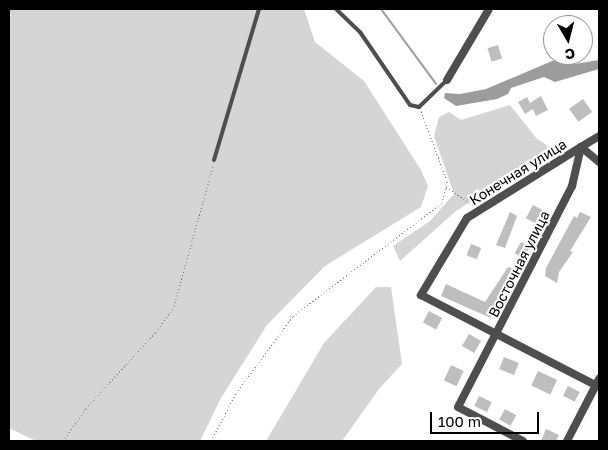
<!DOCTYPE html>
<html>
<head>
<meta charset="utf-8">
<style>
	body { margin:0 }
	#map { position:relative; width:608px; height:450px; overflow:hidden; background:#fff; font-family:"Golos Text",sans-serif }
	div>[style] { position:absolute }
	.green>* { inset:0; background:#d5d5d5 }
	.water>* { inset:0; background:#9c9c9c }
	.stream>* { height:2px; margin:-1px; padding:0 1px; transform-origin:1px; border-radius:1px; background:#9c9c9c }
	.building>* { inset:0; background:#bebebe; transform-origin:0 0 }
	.path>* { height:1px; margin-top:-0.5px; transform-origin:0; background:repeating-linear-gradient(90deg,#707070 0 1px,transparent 0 3.5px) }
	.lane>* { height:4px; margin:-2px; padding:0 2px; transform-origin:2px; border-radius:2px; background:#4e4e4e }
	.street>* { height:8px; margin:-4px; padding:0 4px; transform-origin:4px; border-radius:4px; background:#4e4e4e }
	span { translate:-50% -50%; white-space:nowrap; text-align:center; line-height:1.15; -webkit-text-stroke:4px #fff; paint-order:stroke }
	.street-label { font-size:14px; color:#000 }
	.frame { position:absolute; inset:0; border:10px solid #000; pointer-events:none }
	.north { position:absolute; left:543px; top:15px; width:50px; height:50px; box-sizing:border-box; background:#fff; border:1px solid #999; border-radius:50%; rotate:172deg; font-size:14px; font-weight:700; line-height:20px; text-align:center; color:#000 }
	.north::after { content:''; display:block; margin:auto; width:18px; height:22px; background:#000; clip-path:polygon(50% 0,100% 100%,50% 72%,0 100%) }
	.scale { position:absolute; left:430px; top:412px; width:109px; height:22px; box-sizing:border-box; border:2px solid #000; border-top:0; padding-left:6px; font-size:15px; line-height:18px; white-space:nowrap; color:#000; -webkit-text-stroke:4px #fff; paint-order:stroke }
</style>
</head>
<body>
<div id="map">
	<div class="green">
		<i style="clip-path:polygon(9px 9px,304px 9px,315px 42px,364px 81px,421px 170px,428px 186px,421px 207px,325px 266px,267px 325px,221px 398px,200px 441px,36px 441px,9px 428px)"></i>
		<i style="clip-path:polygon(510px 105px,537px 139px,553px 149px,456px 211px,400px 261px,393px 246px,430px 221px,454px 194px,434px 136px,439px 117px,449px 112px,461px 120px)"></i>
		<i style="clip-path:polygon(376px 287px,391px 287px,402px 364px,379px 389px,342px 441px,266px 441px,324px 343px)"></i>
	</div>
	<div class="water">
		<i style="clip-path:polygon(557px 59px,575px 64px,599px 60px,599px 69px,555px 82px,544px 77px,511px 88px,508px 94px,497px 99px,456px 106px,444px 98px,445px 93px,460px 94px,486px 89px)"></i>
	</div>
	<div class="stream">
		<i style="left:381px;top:9px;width:93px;rotate:53.7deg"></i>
	</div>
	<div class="building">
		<i style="left:498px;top:45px;width:14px;height:11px;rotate:73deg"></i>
		<i style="clip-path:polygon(541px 96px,548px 110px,536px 116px,533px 109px,525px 114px,518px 102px,527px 97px,530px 103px)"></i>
		<i style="left:583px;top:99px;width:16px;height:17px;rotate:55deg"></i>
		<i style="left:533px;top:205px;width:15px;height:15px;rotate:28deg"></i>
		<i style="clip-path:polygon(510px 212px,517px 216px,505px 248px,496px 245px)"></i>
		<i style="clip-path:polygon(580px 212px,591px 217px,570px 251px,573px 252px,559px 272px,557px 283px,545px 276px,546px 268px,574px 216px,577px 218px)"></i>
		<i style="left:521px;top:242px;width:10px;height:13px;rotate:29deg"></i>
		<i style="left:471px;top:244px;width:11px;height:12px;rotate:22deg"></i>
		<i style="clip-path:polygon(508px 267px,518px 270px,514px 280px,509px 278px,491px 318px,441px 296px,446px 284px,485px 302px)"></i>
		<i style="left:429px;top:311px;width:15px;height:13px;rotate:28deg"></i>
		<i style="left:469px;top:334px;width:14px;height:14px;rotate:30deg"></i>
		<i style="left:504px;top:357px;width:16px;height:13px;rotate:22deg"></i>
		<i style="left:451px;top:365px;width:14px;height:17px;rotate:25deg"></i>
		<i style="left:538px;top:371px;width:21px;height:16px;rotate:25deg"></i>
		<i style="left:568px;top:386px;width:13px;height:11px;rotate:27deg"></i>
		<i style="left:479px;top:396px;width:14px;height:11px;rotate:25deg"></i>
		<i style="left:505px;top:409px;width:13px;height:12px;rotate:29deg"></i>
		<i style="clip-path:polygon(546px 429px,559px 435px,556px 441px,541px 441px)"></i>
	</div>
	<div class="path">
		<i style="left:446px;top:187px;width:33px;rotate:33deg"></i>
		<i style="left:63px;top:441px;width:40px;rotate:-55.1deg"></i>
		<i style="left:86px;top:408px;width:103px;rotate:-47.4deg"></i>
		<i style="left:156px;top:332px;width:32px;rotate:-55deg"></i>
		<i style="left:174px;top:306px;width:145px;rotate:-74.4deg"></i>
		<i style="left:211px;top:441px;width:54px;rotate:-62.5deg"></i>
		<i style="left:236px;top:393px;width:96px;rotate:-53.5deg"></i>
		<i style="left:293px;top:316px;width:187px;rotate:-37.2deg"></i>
		<i style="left:442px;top:203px;width:23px;rotate:-77deg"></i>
		<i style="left:447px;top:181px;width:75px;rotate:-110.4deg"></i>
	</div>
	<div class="lane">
		<i style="left:336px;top:9px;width:33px;rotate:44deg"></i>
		<i style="left:360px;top:32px;width:88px;rotate:55.6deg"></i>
		<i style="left:410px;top:105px;width:9px;rotate:13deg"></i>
		<i style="left:419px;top:107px;width:39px;rotate:-44deg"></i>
		<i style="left:214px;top:160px;width:158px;rotate:-73.4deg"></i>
	</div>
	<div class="street">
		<i style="left:447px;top:80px;width:82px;rotate:-59.4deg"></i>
		<i style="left:599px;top:162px;width:23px;rotate:-140deg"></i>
		<i style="left:581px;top:147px;width:134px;rotate:148.1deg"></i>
		<i style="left:467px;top:218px;width:90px;rotate:120.9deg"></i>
		<i style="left:421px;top:295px;width:200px;rotate:27.3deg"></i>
		<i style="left:523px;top:441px;width:73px;rotate:-152.4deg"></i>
		<i style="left:458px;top:407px;width:249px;rotate:-62.7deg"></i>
		<i style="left:572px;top:186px;width:40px;rotate:-77deg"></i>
		<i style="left:581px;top:147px;width:21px;rotate:-31deg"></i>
		<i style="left:567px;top:441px;width:70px;rotate:-62.7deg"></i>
	</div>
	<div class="street-label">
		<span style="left:518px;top:172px;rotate:-32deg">Конечная улица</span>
		<span style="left:519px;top:264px;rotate:-63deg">Восточная улица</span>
	</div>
	<div class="frame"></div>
	<div class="north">С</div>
	<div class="scale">100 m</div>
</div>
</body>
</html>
